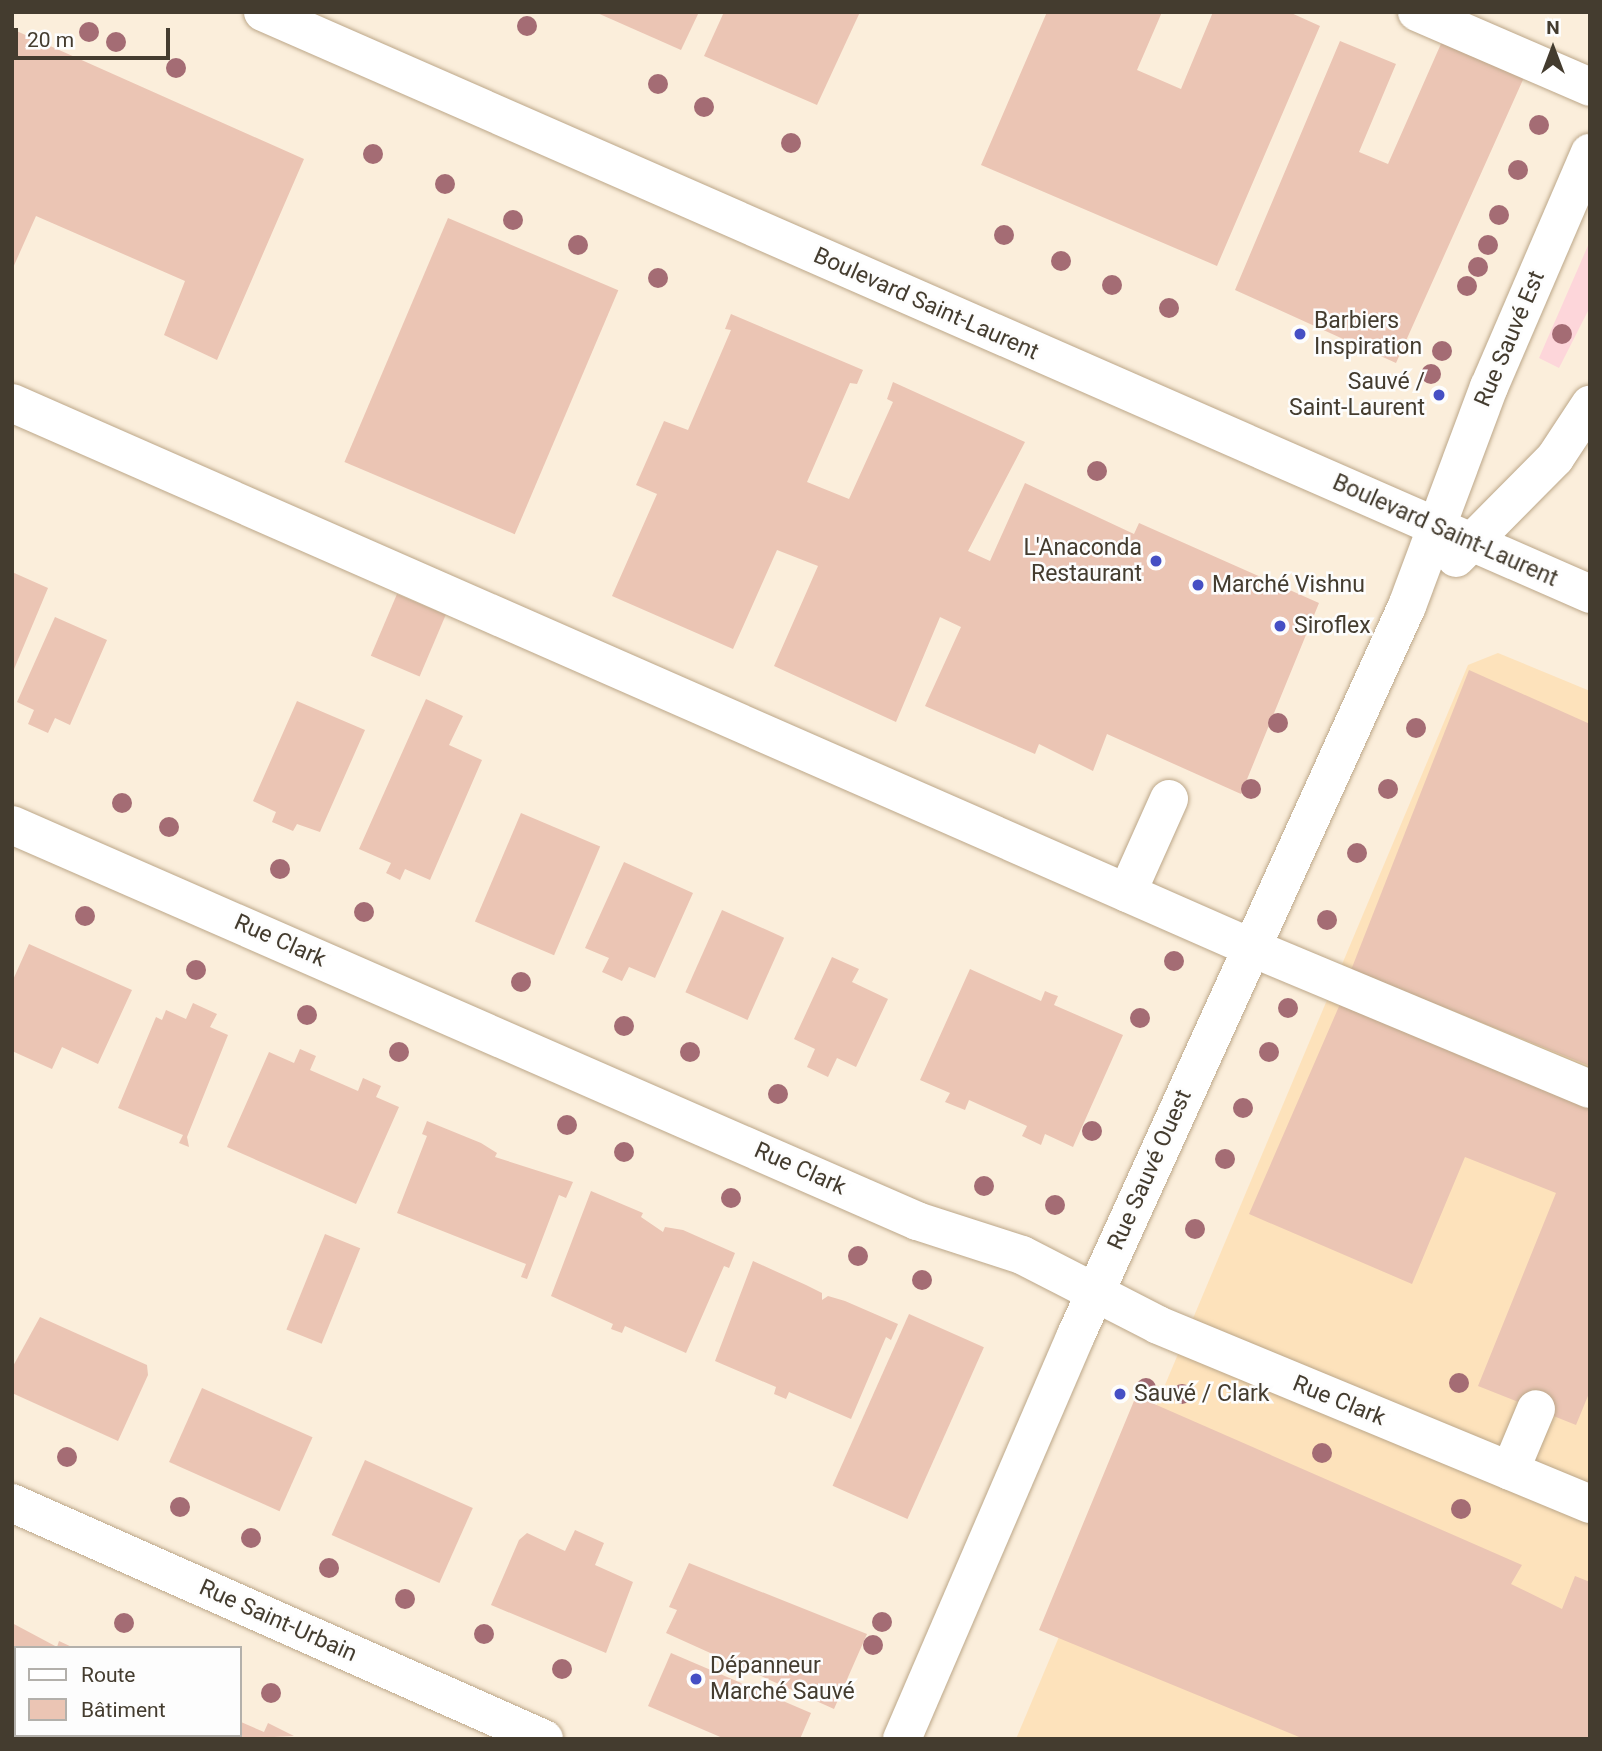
<!DOCTYPE html>
<html>
<head>
<meta charset="utf-8">
<style>
	body { margin:0 }
	#map { position:relative; width:1602px; height:1751px; overflow:hidden; background:#fbeedb; font-family:Roboto,sans-serif }
	div>[style] { position:absolute }
	.built>* { inset:0; background:#fde2bb }
	.green>* { inset:0; background:#fdd6da }
	.building>* { inset:0; background:#ebc5b4; transform-origin:0 0 }
	.roads { filter:drop-shadow(0 0 2px #bca789) drop-shadow(0 0 2px #bca789) }
	.minor>* { height:38px; margin:-19px; padding:0 19px; transform-origin:19px; border-radius:19px; background:#fff }
	.major>* { height:38px; margin:-19px; padding:0 19px; transform-origin:19px; border-radius:19px; background:#fff }
	.trees>* { width:20px; height:20px; margin:-10px; border-radius:50%; background:#a46c74 }
	.dots>* { width:19px; height:19px; translate:-50% -50%; box-sizing:border-box; border:4px solid #fdfdfd; border-radius:50% }
	span { translate:-50% -50%; white-space:nowrap; text-align:center; line-height:1.15; -webkit-text-stroke:5px #fdfdfd; paint-order:stroke }
	.street-label { font-size:23px; color:#443c2f }
	.poi-label { font-size:23px; color:#443c2f }
	.left { translate:0 -50%; text-align:left }
	.right { translate:-100% -50%; text-align:right }
	.frame { position:absolute; inset:0; border:14px solid #443c2f; pointer-events:none }
	.legend { position:absolute; left:14px; top:1646px; width:228px; height:91px; box-sizing:border-box; background:#fdfdfd; border:2px solid #b3b0ab; margin:0; padding:9px 12px; list-style:none; font-size:21px; color:#443c2f }
	.legend li { display:flex; align-items:center; gap:14px; height:35px }
	.legend b { width:35px; border:2px solid #b3b0ab }
	.north { position:absolute; left:1518px; top:14px; width:70px; height:70px; -webkit-text-stroke:5px #fdfdfd; paint-order:stroke; rotate:0deg; font-size:19px; font-weight:700; line-height:28px; text-align:center; color:#443c2f }
	.north::after { content:''; display:block; margin:auto; width:24px; height:32px; background:#443c2f; clip-path:polygon(50% 0,100% 100%,50% 72%,0 100%) }
	.scale { position:absolute; left:14px; top:28px; width:156px; height:32px; box-sizing:border-box; border:4px solid #443c2f; border-top:0; padding-left:9px; font-size:21px; line-height:24px; white-space:nowrap; color:#443c2f; -webkit-text-stroke:5px #fdfdfd; paint-order:stroke }
</style>
</head>
<body>
<div id="map">
	<div class="built">
		<i style="clip-path:polygon(1498px 653px,1590px 691px,1590px 1739px,1016px 1739px,1468px 665px)"></i>
	</div>
	<div class="green">
		<i style="clip-path:polygon(1590px 241px,1590px 307px,1559px 368px,1539px 358px)"></i>
	</div>
	<div class="building">
		<i style="clip-path:polygon(595px 12px,699px 12px,681px 50px)"></i>
		<i style="clip-path:polygon(724px 12px,860px 12px,817px 105px,704px 56px)"></i>
		<i style="clip-path:polygon(1047px 12px,1162px 12px,1137px 70px,1181px 89px,1213px 12px,1289px 12px,1320px 26px,1217px 266px,981px 165px)"></i>
		<i style="clip-path:polygon(12px 29px,304px 159px,217px 360px,164px 335px,185px 281px,36px 216px,12px 270px)"></i>
		<i style="clip-path:polygon(1444px 37px,1526px 73px,1396px 363px,1235px 290px,1340px 41px,1396px 64px,1359px 152px,1388px 164px)"></i>
		<i style="left:448px;top:218px;width:185px;height:265px;rotate:23deg"></i>
		<i style="clip-path:polygon(731px 314px,863px 370px,857px 384px,850px 383px,807px 482px,849px 499px,893px 402px,887px 399px,893px 382px,1025px 442px,968px 551px,990px 561px,1025px 483px,1134px 534px,1139px 523px,1319px 603px,1241px 794px,1107px 734px,1093px 771px,1039px 744px,1035px 754px,925px 706px,961px 627px,940px 617px,896px 722px,774px 666px,818px 566px,777px 550px,733px 649px,612px 596px,657px 494px,636px 485px,664px 421px,688px 430px,731px 330px,725px 329px)"></i>
		<i style="clip-path:polygon(12px 572px,48px 588px,12px 674px)"></i>
		<i style="left:397px;top:594px;width:53px;height:67px;rotate:23deg"></i>
		<i style="clip-path:polygon(55px 617px,107px 640px,70px 725px,55px 718px,48px 733px,28px 724px,34px 710px,17px 702px)"></i>
		<i style="clip-path:polygon(1469px 670px,1590px 724px,1590px 1066px,1351px 970px)"></i>
		<i style="clip-path:polygon(426px 699px,463px 716px,449px 745px,482px 760px,430px 880px,405px 869px,400px 880px,386px 873px,391px 863px,359px 849px)"></i>
		<i style="clip-path:polygon(297px 701px,365px 730px,320px 832px,297px 824px,293px 831px,272px 822px,276px 812px,253px 801px)"></i>
		<i style="left:521px;top:813px;width:86px;height:118px;rotate:23deg"></i>
		<i style="clip-path:polygon(624px 862px,693px 893px,655px 978px,629px 967px,622px 981px,602px 972px,609px 958px,585px 948px)"></i>
		<i style="left:722px;top:910px;width:68px;height:90px;rotate:24deg"></i>
		<i style="clip-path:polygon(29px 944px,132px 990px,98px 1064px,62px 1047px,52px 1069px,12px 1051px,12px 982px)"></i>
		<i style="clip-path:polygon(832px 957px,859px 969px,852px 982px,888px 999px,856px 1067px,837px 1058px,828px 1077px,807px 1067px,815px 1049px,794px 1039px)"></i>
		<i style="clip-path:polygon(970px 969px,1041px 1001px,1045px 991px,1052px 994px,1058px 996px,1054px 1005px,1123px 1035px,1073px 1147px,1045px 1134px,1041px 1145px,1022px 1136px,1027px 1126px,969px 1100px,965px 1110px,945px 1102px,950px 1093px,920px 1080px)"></i>
		<i style="clip-path:polygon(193px 1003px,217px 1014px,210px 1027px,228px 1035px,187px 1137px,189px 1147px,179px 1143px,183px 1135px,118px 1108px,156px 1017px,162px 1020px,166px 1010px,186px 1019px)"></i>
		<i style="clip-path:polygon(1340px 1004px,1590px 1106px,1590px 1391px,1576px 1425px,1478px 1386px,1556px 1193px,1465px 1157px,1412px 1284px,1249px 1214px)"></i>
		<i style="clip-path:polygon(300px 1049px,316px 1056px,310px 1070px,358px 1091px,363px 1078px,381px 1086px,376px 1097px,399px 1107px,356px 1204px,227px 1147px,269px 1052px,294px 1063px)"></i>
		<i style="clip-path:polygon(427px 1121px,481px 1143px,497px 1153px,495px 1157px,573px 1182px,566px 1198px,559px 1195px,527px 1279px,521px 1277px,526px 1264px,397px 1213px,427px 1136px,422px 1134px)"></i>
		<i style="clip-path:polygon(591px 1191px,643px 1213px,641px 1217px,663px 1232px,665px 1227px,683px 1230px,735px 1253px,729px 1268px,724px 1266px,686px 1353px,625px 1326px,622px 1333px,611px 1329px,613px 1324px,551px 1296px)"></i>
		<i style="left:325px;top:1234px;width:38px;height:103px;rotate:22deg"></i>
		<i style="clip-path:polygon(753px 1261px,806px 1285px,822px 1293px,822px 1300px,828px 1296px,845px 1301px,898px 1324px,891px 1340px,886px 1337px,851px 1419px,789px 1392px,786px 1399px,774px 1394px,776px 1387px,715px 1361px)"></i>
		<i style="left:909px;top:1314px;width:82px;height:188px;rotate:24deg"></i>
		<i style="clip-path:polygon(40px 1317px,147px 1365px,148px 1375px,118px 1441px,12px 1393px,12px 1368px)"></i>
		<i style="left:202px;top:1388px;width:121px;height:81px;rotate:24deg"></i>
		<i style="clip-path:polygon(1136px 1396px,1522px 1565px,1511px 1584px,1562px 1609px,1575px 1576px,1590px 1582px,1590px 1739px,1304px 1739px,1039px 1630px)"></i>
		<i style="left:365px;top:1460px;width:118px;height:82px;rotate:24deg"></i>
		<i style="clip-path:polygon(575px 1530px,604px 1543px,595px 1565px,633px 1582px,606px 1653px,491px 1605px,519px 1540px,527px 1533px,565px 1551px)"></i>
		<i style="clip-path:polygon(689px 1563px,867px 1634px,834px 1709px,666px 1633px,677px 1610px,669px 1607px)"></i>
		<i style="clip-path:polygon(12px 1623px,57px 1647px,59px 1641px,74px 1648px,16px 1648px,16px 1735px,99px 1739px,12px 1739px)"></i>
		<i style="clip-path:polygon(671px 1653px,811px 1713px,800px 1739px,725px 1739px,648px 1706px)"></i>
		<i style="clip-path:polygon(241px 1722px,264px 1732px,268px 1723px,294px 1736px,233px 1739px,240px 1735px)"></i>
		<i style="clip-path:polygon(122px 1735px,207px 1735px,121px 1739px)"></i>
	</div>
	<div class="roads">
		<div class="minor">
			<i style="left:1417px;top:12px;width:189px;rotate:23.4deg"></i>
			<i style="left:12px;top:403px;width:1352px;rotate:23.72deg"></i>
			<i style="left:1250px;top:947px;width:368px;rotate:22.7deg"></i>
			<i style="left:12px;top:825px;width:988px;rotate:23.63deg"></i>
			<i style="left:917px;top:1221px;width:110px;rotate:17.9deg"></i>
			<i style="left:1022px;top:1255px;width:153px;rotate:27.2deg"></i>
			<i style="left:1158px;top:1325px;width:468px;rotate:22.5deg"></i>
			<i style="left:1127px;top:893px;width:103px;rotate:-65.9deg"></i>
			<i style="left:1510px;top:1471px;width:67px;rotate:-67.2deg"></i>
			<i style="left:12px;top:1503px;width:582px;rotate:23.92deg"></i>
		</div>
		<div class="major">
			<i style="left:263px;top:12px;width:1449px;rotate:23.68deg"></i>
			<i style="left:1456px;top:558px;width:141px;rotate:-45.3deg"></i>
			<i style="left:1555px;top:458px;width:64px;rotate:-56.6deg"></i>
			<i style="left:902px;top:1739px;width:440px;rotate:-66.7deg"></i>
			<i style="left:1076px;top:1335px;width:801px;rotate:-65.58deg"></i>
			<i style="left:1407px;top:606px;width:234px;rotate:-69.5deg"></i>
			<i style="left:1489px;top:387px;width:255px;rotate:-66.7deg"></i>
		</div>
	</div>
	<div class="trees">
		<i style="left:527px;top:26px"></i>
		<i style="left:89px;top:32px"></i>
		<i style="left:116px;top:42px"></i>
		<i style="left:176px;top:68px"></i>
		<i style="left:658px;top:84px"></i>
		<i style="left:704px;top:107px"></i>
		<i style="left:1539px;top:125px"></i>
		<i style="left:791px;top:143px"></i>
		<i style="left:373px;top:154px"></i>
		<i style="left:1518px;top:170px"></i>
		<i style="left:445px;top:184px"></i>
		<i style="left:1499px;top:215px"></i>
		<i style="left:513px;top:220px"></i>
		<i style="left:1004px;top:235px"></i>
		<i style="left:578px;top:245px"></i>
		<i style="left:1488px;top:245px"></i>
		<i style="left:1061px;top:261px"></i>
		<i style="left:1478px;top:267px"></i>
		<i style="left:658px;top:278px"></i>
		<i style="left:1112px;top:285px"></i>
		<i style="left:1467px;top:286px"></i>
		<i style="left:1169px;top:308px"></i>
		<i style="left:1562px;top:334px"></i>
		<i style="left:1442px;top:351px"></i>
		<i style="left:1431px;top:374px"></i>
		<i style="left:1097px;top:471px"></i>
		<i style="left:1278px;top:723px"></i>
		<i style="left:1416px;top:728px"></i>
		<i style="left:1251px;top:789px"></i>
		<i style="left:1388px;top:789px"></i>
		<i style="left:122px;top:803px"></i>
		<i style="left:169px;top:827px"></i>
		<i style="left:1357px;top:853px"></i>
		<i style="left:280px;top:869px"></i>
		<i style="left:364px;top:912px"></i>
		<i style="left:85px;top:916px"></i>
		<i style="left:1327px;top:920px"></i>
		<i style="left:1174px;top:961px"></i>
		<i style="left:196px;top:970px"></i>
		<i style="left:521px;top:982px"></i>
		<i style="left:1288px;top:1008px"></i>
		<i style="left:307px;top:1015px"></i>
		<i style="left:1140px;top:1018px"></i>
		<i style="left:624px;top:1026px"></i>
		<i style="left:399px;top:1052px"></i>
		<i style="left:690px;top:1052px"></i>
		<i style="left:1269px;top:1052px"></i>
		<i style="left:778px;top:1094px"></i>
		<i style="left:1243px;top:1108px"></i>
		<i style="left:567px;top:1125px"></i>
		<i style="left:1092px;top:1131px"></i>
		<i style="left:624px;top:1152px"></i>
		<i style="left:1225px;top:1159px"></i>
		<i style="left:984px;top:1186px"></i>
		<i style="left:731px;top:1198px"></i>
		<i style="left:1055px;top:1205px"></i>
		<i style="left:1195px;top:1229px"></i>
		<i style="left:858px;top:1256px"></i>
		<i style="left:922px;top:1280px"></i>
		<i style="left:1459px;top:1383px"></i>
		<i style="left:1146px;top:1388px"></i>
		<i style="left:1182px;top:1394px"></i>
		<i style="left:1322px;top:1453px"></i>
		<i style="left:67px;top:1457px"></i>
		<i style="left:180px;top:1507px"></i>
		<i style="left:1461px;top:1509px"></i>
		<i style="left:251px;top:1538px"></i>
		<i style="left:329px;top:1568px"></i>
		<i style="left:405px;top:1599px"></i>
		<i style="left:882px;top:1622px"></i>
		<i style="left:124px;top:1623px"></i>
		<i style="left:484px;top:1634px"></i>
		<i style="left:873px;top:1645px"></i>
		<i style="left:562px;top:1669px"></i>
		<i style="left:271px;top:1693px"></i>
	</div>
	<div class="dots">
		<i style="left:1300px;top:334px;background:#454fc4"></i>
		<i style="left:1439px;top:395px;background:#454fc4"></i>
		<i style="left:1156px;top:561px;background:#454fc4"></i>
		<i style="left:1198px;top:585px;background:#454fc4"></i>
		<i style="left:1280px;top:626px;background:#454fc4"></i>
		<i style="left:1120px;top:1394px;background:#454fc4"></i>
		<i style="left:696px;top:1679px;background:#454fc4"></i>
	</div>
	<div class="street-label">
		<span style="left:926px;top:304px;rotate:24deg">Boulevard Saint-Laurent</span>
		<span style="left:1510px;top:339px;rotate:-67deg">Rue Sauvé Est</span>
		<span style="left:1445px;top:531px;rotate:24deg">Boulevard Saint-Laurent</span>
		<span style="left:280px;top:941px;rotate:24deg">Rue Clark</span>
		<span style="left:800px;top:1169px;rotate:24deg">Rue Clark</span>
		<span style="left:1150px;top:1170px;rotate:-66deg">Rue Sauvé Ouest</span>
		<span style="left:1339px;top:1401px;rotate:22deg">Rue Clark</span>
		<span style="left:278px;top:1621px;rotate:24deg">Rue Saint-Urbain</span>
	</div>
	<div class="poi-label">
		<span class="left" style="left:1314px;top:334px">Barbiers<br>Inspiration</span>
		<span class="right" style="left:1425px;top:395px">Sauvé /<br>Saint-Laurent</span>
		<span class="right" style="left:1142px;top:561px">L'Anaconda<br>Restaurant</span>
		<span class="left" style="left:1212px;top:585px">Marché Vishnu</span>
		<span class="left" style="left:1294px;top:626px">Siroflex</span>
		<span class="left" style="left:1134px;top:1394px">Sauvé / Clark</span>
		<span class="left" style="left:710px;top:1679px">Dépanneur<br>Marché Sauvé</span>
	</div>
	<div class="frame"></div>
	<ul class="legend">
	<li><b style="height:9px;background:#fff"></b>Route</li>
	<li><b style="height:19px;background:#ebc5b4"></b>Bâtiment</li>
	</ul>
	<div class="north">N</div>
	<div class="scale">20 m</div>
</div>
</body>
</html>
